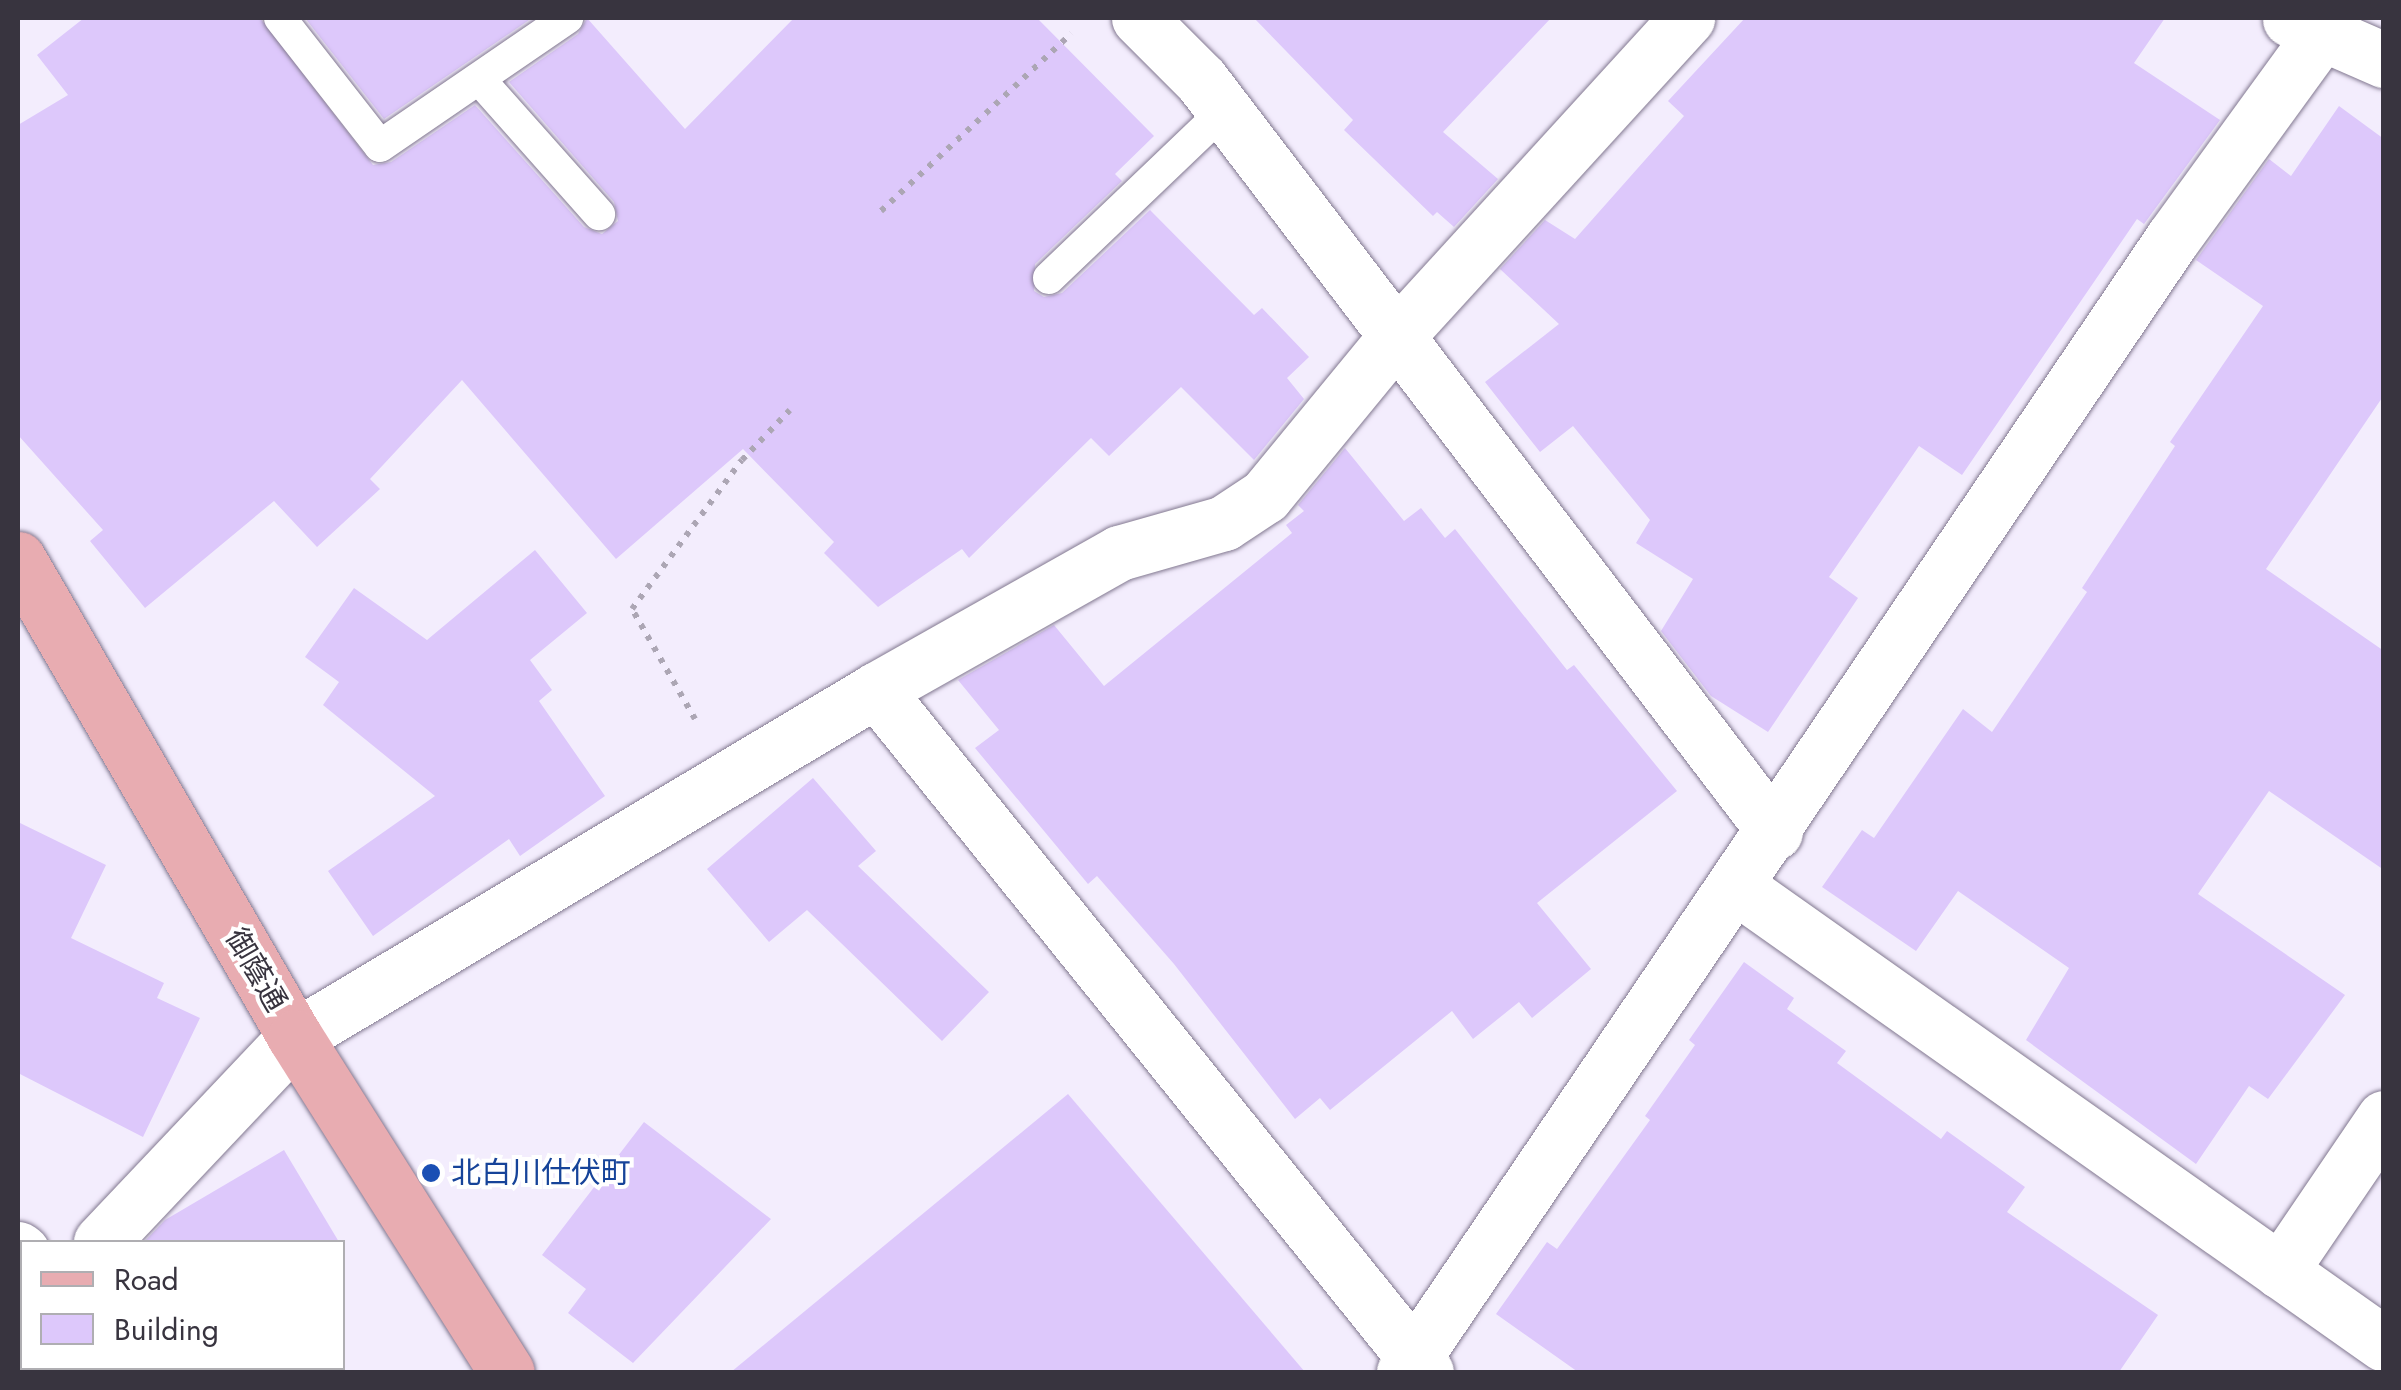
<!DOCTYPE html>
<html>
<head>
<meta charset="utf-8">
<style>
	body { margin:0 }
	#map { position:relative; width:2401px; height:1390px; overflow:hidden; background:#f3edfd; font-family:Jost,"Noto Sans JP",sans-serif }
	div>[style] { position:absolute }
	.building>* { inset:0; background:#ddc8fb }
	.path>* { height:6px; margin-top:-3px; transform-origin:0; background:repeating-linear-gradient(90deg,#aca6b4 0 5px,transparent 0 13px) }
	.roads { filter:drop-shadow(0 0 2px #827890) drop-shadow(0 0 2px #827890) }
	.service>* { height:32px; margin:-16px; padding:0 16px; transform-origin:16px; border-radius:16px; background:#fff }
	.minor>* { height:55px; margin:-27.5px; padding:0 27.5px; transform-origin:27.5px; border-radius:27.5px; background:#fff }
	.primary>* { height:55px; margin:-27.5px; padding:0 27.5px; transform-origin:27.5px; border-radius:27.5px; background:#e8acb1 }
	.dots>* { width:28px; height:28px; translate:-50% -50%; box-sizing:border-box; border:5px solid #fff; border-radius:50% }
	span { translate:-50% -50%; white-space:nowrap; text-align:center; line-height:1.15; -webkit-text-stroke:8px #fff; paint-order:stroke }
	.street-label { font-size:30px; color:#38343f }
	.transit-label { font-size:30px; color:#164399 }
	.left { translate:0 -50%; text-align:left }
	.frame { position:absolute; inset:0; border:20px solid #38343f; pointer-events:none }
	.legend { position:absolute; left:20px; top:1240px; width:325px; height:130px; box-sizing:border-box; background:#fff; border:2px solid #afaeb2; margin:0; padding:12px 18px; list-style:none; font-size:30px; color:#38343f }
	.legend li { display:flex; align-items:center; gap:20px; height:50px }
	.legend b { width:50px; border:2px solid #afaeb2 }
</style>
</head>
<body>
<div id="map">
	<div class="building">
		<i style="clip-path:polygon(84px 18px,260px 18px,373px 165px,391px 162px,475px 105px,584px 227px,602px 234px,618px 221px,614px 202px,509px 82px,578px 34px,587px 18px,685px 129px,794px 18px,1037px 18px,1154px 136px,1115px 174px,1122px 181px,1035px 264px,1034px 291px,1044px 297px,1062px 293px,1150px 210px,1254px 315px,1262px 308px,1309px 357px,1287px 378px,1304px 399px,1254px 460px,1181px 387px,1109px 456px,1091px 438px,969px 558px,962px 549px,878px 607px,824px 553px,834px 542px,743px 449px,616px 559px,462px 380px,370px 479px,380px 489px,317px 547px,274px 501px,145px 608px,90px 541px,103px 530px,18px 435px,18px 125px,68px 95px,37px 55px)"></i>
		<i style="clip-path:polygon(305px 18px,532px 18px,384px 119px)"></i>
		<i style="clip-path:polygon(1254px 18px,1551px 18px,1443px 132px,1498px 179px,1454px 227px,1437px 212px,1433px 216px,1344px 130px,1353px 120px)"></i>
		<i style="clip-path:polygon(1745px 18px,2165px 18px,2134px 63px,2220px 120px,2144px 224px,2137px 219px,1962px 475px,1919px 446px,1829px 577px,1858px 598px,1768px 732px,1711px 696px,1661px 631px,1693px 579px,1636px 543px,1650px 520px,1573px 426px,1540px 452px,1485px 382px,1559px 324px,1500px 269px,1545px 220px,1575px 239px,1684px 116px,1668px 101px)"></i>
		<i style="clip-path:polygon(2339px 106px,2384px 139px,2384px 395px,2266px 569px,2384px 651px,2384px 870px,2269px 791px,2198px 894px,2345px 995px,2268px 1099px,2249px 1086px,2196px 1164px,2026px 1040px,2069px 968px,1958px 891px,1916px 951px,1822px 887px,1862px 830px,1874px 838px,1963px 709px,1992px 732px,2087px 592px,2082px 588px,2175px 446px,2170px 442px,2263px 306px,2196px 260px,2269px 159px,2291px 176px)"></i>
		<i style="clip-path:polygon(1345px 448px,1404px 521px,1421px 508px,1445px 538px,1455px 529px,1567px 670px,1574px 665px,1677px 791px,1537px 903px,1591px 969px,1532px 1018px,1519px 1002px,1473px 1039px,1452px 1011px,1330px 1110px,1320px 1098px,1295px 1119px,1174px 964px,1097px 876px,1088px 884px,975px 748px,999px 730px,958px 680px,1054px 625px,1104px 686px,1292px 533px,1286px 525px,1304px 511px,1298px 505px)"></i>
		<i style="clip-path:polygon(535px 550px,587px 613px,530px 660px,552px 690px,539px 701px,605px 796px,520px 856px,509px 839px,373px 936px,328px 871px,435px 796px,323px 705px,339px 682px,305px 657px,354px 588px,427px 640px)"></i>
		<i style="clip-path:polygon(813px 778px,876px 851px,858px 866px,989px 992px,942px 1041px,807px 910px,769px 942px,707px 869px)"></i>
		<i style="clip-path:polygon(18px 822px,106px 865px,71px 938px,164px 983px,157px 998px,200px 1018px,143px 1137px,18px 1073px)"></i>
		<i style="clip-path:polygon(1744px 962px,1794px 998px,1787px 1009px,1846px 1051px,1837px 1063px,1941px 1139px,1947px 1131px,2025px 1187px,2007px 1212px,2158px 1315px,2119px 1372px,1578px 1372px,1496px 1314px,1547px 1242px,1557px 1249px,1650px 1120px,1645px 1116px,1695px 1045px,1689px 1040px)"></i>
		<i style="clip-path:polygon(1068px 1094px,1305px 1372px,731px 1372px)"></i>
		<i style="clip-path:polygon(644px 1122px,771px 1219px,633px 1363px,568px 1313px,586px 1289px,542px 1255px)"></i>
		<i style="clip-path:polygon(284px 1150px,339px 1242px,144px 1242px,165px 1220px)"></i>
	</div>
	<div class="path">
		<i style="left:881px;top:211px;width:260px;rotate:-43deg"></i>
		<i style="left:695px;top:719px;width:127px;rotate:-119.8deg"></i>
		<i style="left:632px;top:609px;width:185px;rotate:-53.6deg"></i>
		<i style="left:742px;top:460px;width:69px;rotate:-46.2deg"></i>
	</div>
	<div class="roads">
		<div class="service">
			<i style="left:280px;top:18px;width:162px;rotate:52deg"></i>
			<i style="left:380px;top:146px;width:227px;rotate:-34.4deg"></i>
			<i style="left:479px;top:79px;width:181px;rotate:48.4deg"></i>
			<i style="left:1049px;top:278px;width:242px;rotate:-43.7deg"></i>
		</div>
		<div class="minor">
			<i style="left:1139px;top:18px;width:88px;rotate:45deg"></i>
			<i style="left:1201px;top:80px;width:946px;rotate:52.65deg"></i>
			<i style="left:2290px;top:19px;width:103px;rotate:23.6deg"></i>
			<i style="left:876px;top:690px;width:876px;rotate:51.12deg"></i>
			<i style="left:1737px;top:887px;width:792px;rotate:35.23deg"></i>
			<i style="left:101px;top:1242px;width:282px;rotate:-46.6deg"></i>
			<i style="left:295px;top:1037px;width:677px;rotate:-30.85deg"></i>
			<i style="left:876px;top:690px;width:279px;rotate:-29.4deg"></i>
			<i style="left:1119px;top:553px;width:109px;rotate:-15.9deg"></i>
			<i style="left:1224px;top:523px;width:49px;rotate:-33.4deg"></i>
			<i style="left:1265px;top:496px;width:203px;rotate:-50.6deg"></i>
			<i style="left:1394px;top:339px;width:435px;rotate:-47.6deg"></i>
			<i style="left:18px;top:1249px;width:5px;rotate:37deg"></i>
			<i style="left:2280px;top:1271px;width:185px;rotate:-55.8deg"></i>
			<i style="left:18px;top:1336px;width:7px;rotate:-56deg"></i>
			<i style="left:71px;top:1368px;width:5px;rotate:53deg"></i>
			<i style="left:1404px;top:1372px;width:1370px;rotate:-55.86deg"></i>
			<i style="left:2173px;top:238px;width:272px;rotate:-54deg"></i>
		</div>
		<div class="primary">
			<i style="left:18px;top:559px;width:552px;rotate:59.91deg"></i>
			<i style="left:295px;top:1037px;width:396px;rotate:57.7deg"></i>
		</div>
	</div>
	<div class="dots">
		<i style="left:431px;top:1173px;background:#1a4fb4"></i>
	</div>
	<div class="street-label">
		<span style="left:256px;top:970px;rotate:60deg">御蔭通</span>
	</div>
	<div class="transit-label">
		<span class="left" style="left:451px;top:1173px">北白川仕伏町</span>
	</div>
	<div class="frame"></div>
	<ul class="legend">
	<li><b style="height:12px;background:#e8acb1"></b>Road</li>
	<li><b style="height:28px;background:#ddc8fb"></b>Building</li>
	</ul>
</div>
</body>
</html>
